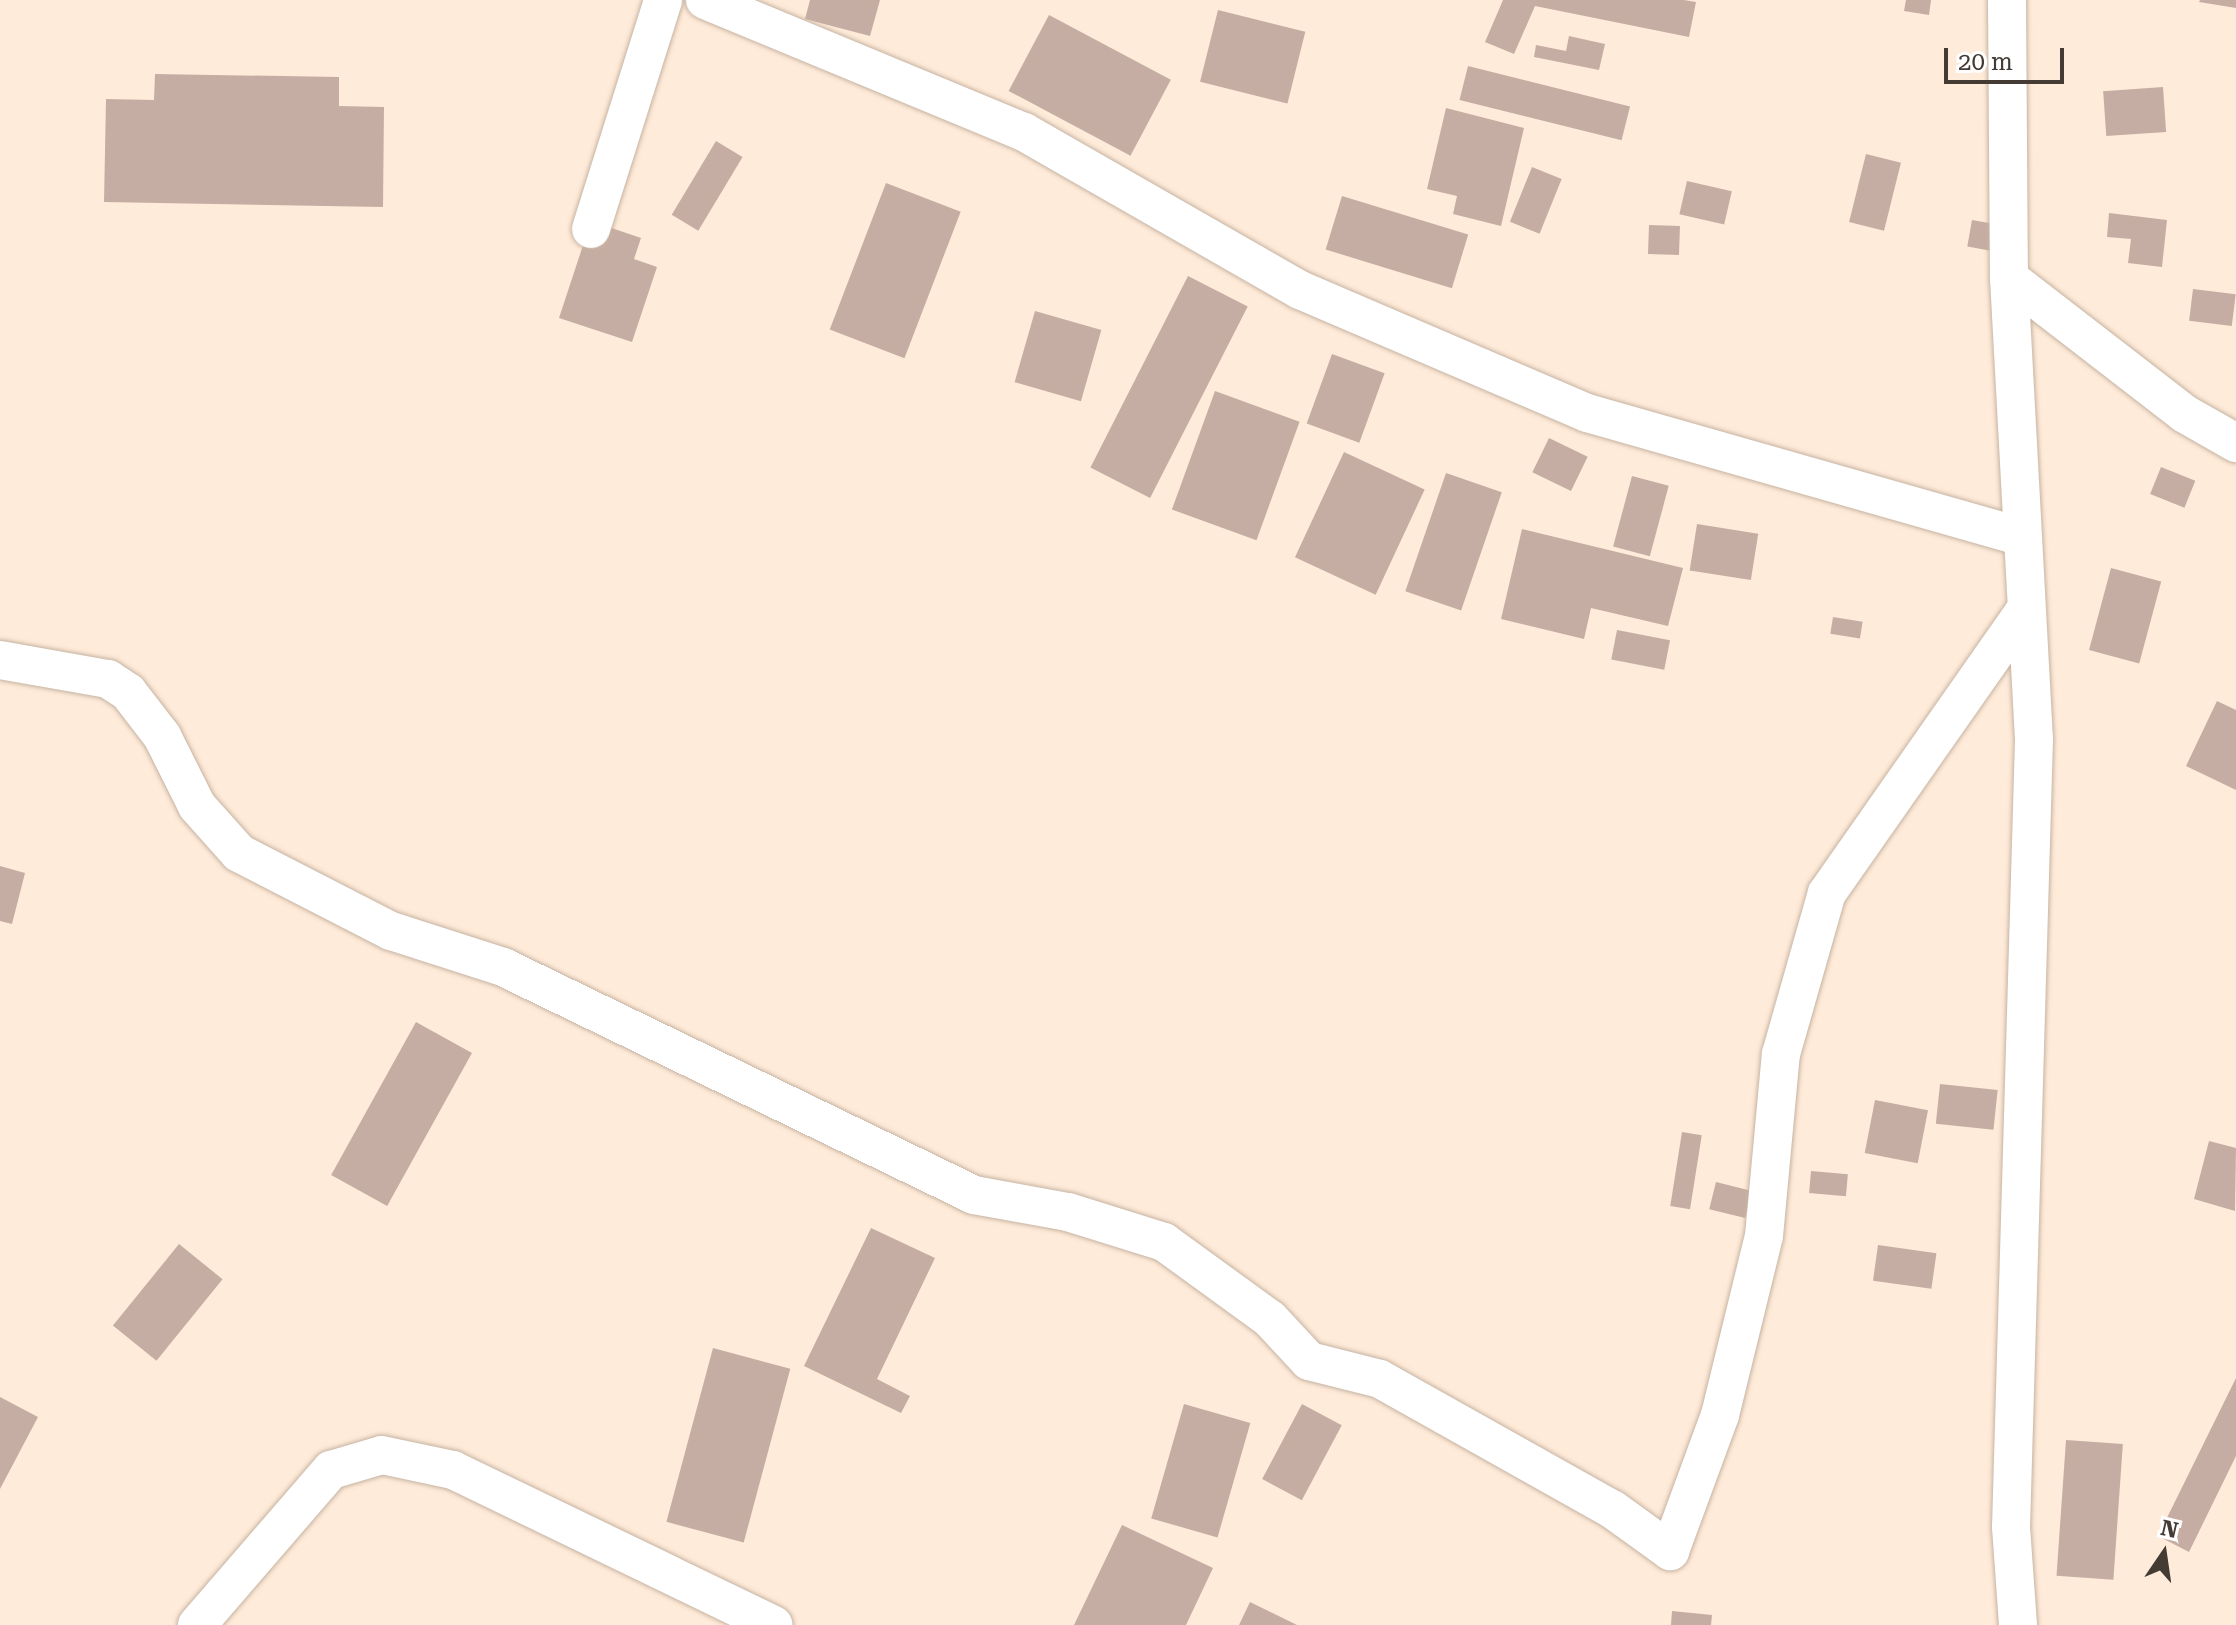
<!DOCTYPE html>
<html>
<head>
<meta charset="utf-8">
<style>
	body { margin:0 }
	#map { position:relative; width:2236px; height:1625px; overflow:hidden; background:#ffebd9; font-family:"Roboto Serif",serif }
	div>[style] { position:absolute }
	.building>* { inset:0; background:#c6ada3; transform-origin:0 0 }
	.roads { filter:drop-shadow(0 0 2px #c6b3a2) drop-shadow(0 0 2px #c6b3a2) }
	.minor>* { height:38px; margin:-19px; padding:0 19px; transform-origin:19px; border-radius:19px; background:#fff }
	span { translate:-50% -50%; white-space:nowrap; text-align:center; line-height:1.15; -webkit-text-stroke:6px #fff; paint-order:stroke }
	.north { position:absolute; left:2124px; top:1513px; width:80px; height:80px; -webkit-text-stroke:6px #fff; paint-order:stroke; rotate:13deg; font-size:22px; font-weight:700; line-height:32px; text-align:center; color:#433b34 }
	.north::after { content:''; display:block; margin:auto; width:28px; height:36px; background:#433b34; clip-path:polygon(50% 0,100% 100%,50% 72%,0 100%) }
	.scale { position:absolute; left:1944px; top:48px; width:120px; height:36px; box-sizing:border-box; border:4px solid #433b34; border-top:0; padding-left:10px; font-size:24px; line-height:28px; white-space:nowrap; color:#433b34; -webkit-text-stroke:6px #fff; paint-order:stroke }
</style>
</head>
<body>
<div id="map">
	<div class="building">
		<i style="clip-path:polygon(810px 0,880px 0,870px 36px,805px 19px)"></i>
		<i style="clip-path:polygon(1503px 0,1684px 0,1696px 2px,1689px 37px,1535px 6px,1514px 54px,1485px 42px)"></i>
		<i style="clip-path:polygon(1906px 0,1931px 0,1929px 15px,1904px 11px)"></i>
		<i style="clip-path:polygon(2200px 0,2236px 0,2236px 8px,2199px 2px)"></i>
		<i style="left:1218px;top:10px;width:90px;height:74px;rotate:14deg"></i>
		<i style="left:1049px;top:15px;width:138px;height:86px;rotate:28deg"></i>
		<i style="clip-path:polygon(1569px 36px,1605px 44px,1599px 70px,1534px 57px,1536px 45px,1566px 51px)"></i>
		<i style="left:1468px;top:66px;width:167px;height:35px;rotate:14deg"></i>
		<i style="clip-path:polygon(155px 74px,339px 77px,339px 106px,384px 107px,383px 207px,104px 202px,106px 99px,154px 100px)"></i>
		<i style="left:2163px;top:87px;width:45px;height:60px;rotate:86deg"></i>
		<i style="clip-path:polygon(1446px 108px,1524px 128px,1501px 226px,1453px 214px,1457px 196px,1427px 189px)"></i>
		<i style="left:716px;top:141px;width:31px;height:86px;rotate:31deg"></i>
		<i style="left:1866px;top:154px;width:36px;height:70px;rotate:14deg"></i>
		<i style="left:1532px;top:167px;width:32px;height:59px;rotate:22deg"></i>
		<i style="left:1687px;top:181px;width:46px;height:34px;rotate:13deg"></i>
		<i style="left:886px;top:183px;width:80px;height:157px;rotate:21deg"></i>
		<i style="left:1342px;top:196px;width:132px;height:56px;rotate:17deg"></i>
		<i style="clip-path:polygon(2109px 213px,2167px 220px,2162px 267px,2128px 263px,2131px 239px,2107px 237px)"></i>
		<i style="left:1972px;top:220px;width:35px;height:27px;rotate:10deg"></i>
		<i style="clip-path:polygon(591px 221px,641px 238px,634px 259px,657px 267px,632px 342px,559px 318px)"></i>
		<i style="left:1649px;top:225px;width:31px;height:29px;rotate:2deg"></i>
		<i style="left:1188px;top:276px;width:67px;height:215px;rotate:27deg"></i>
		<i style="left:2193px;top:289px;width:43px;height:32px;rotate:7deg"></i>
		<i style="left:1035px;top:311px;width:69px;height:74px;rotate:16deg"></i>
		<i style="left:1332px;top:354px;width:56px;height:74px;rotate:20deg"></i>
		<i style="left:1215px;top:391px;width:90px;height:126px;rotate:20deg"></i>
		<i style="left:1549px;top:438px;width:43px;height:38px;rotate:26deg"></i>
		<i style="left:1344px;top:452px;width:89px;height:116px;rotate:25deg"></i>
		<i style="left:2161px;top:467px;width:37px;height:29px;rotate:22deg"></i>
		<i style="left:1446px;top:473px;width:59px;height:125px;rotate:19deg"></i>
		<i style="left:1632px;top:476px;width:38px;height:73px;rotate:15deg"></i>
		<i style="left:1697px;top:524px;width:62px;height:47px;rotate:9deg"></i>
		<i style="clip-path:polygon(1522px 529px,1683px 568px,1668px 626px,1591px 608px,1584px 639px,1501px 619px)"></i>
		<i style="left:2111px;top:568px;width:52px;height:85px;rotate:15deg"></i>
		<i style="left:1833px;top:617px;width:30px;height:17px;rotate:9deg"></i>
		<i style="left:1617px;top:630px;width:54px;height:30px;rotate:11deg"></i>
		<i style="clip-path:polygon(2217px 701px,2236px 710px,2236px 790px,2186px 766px)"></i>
		<i style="clip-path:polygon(0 866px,25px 873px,12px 924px,0 921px)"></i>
		<i style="left:416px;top:1022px;width:64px;height:175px;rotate:29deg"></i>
		<i style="left:1940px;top:1084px;width:58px;height:40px;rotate:6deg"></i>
		<i style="left:1875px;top:1100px;width:54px;height:54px;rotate:11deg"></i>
		<i style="left:1682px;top:1132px;width:20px;height:75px;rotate:9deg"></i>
		<i style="clip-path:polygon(2209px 1141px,2236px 1148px,2235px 1211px,2194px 1199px)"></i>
		<i style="left:1811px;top:1171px;width:37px;height:22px;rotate:5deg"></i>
		<i style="left:1716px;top:1182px;width:37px;height:28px;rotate:14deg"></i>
		<i style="clip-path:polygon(871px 1228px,935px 1258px,877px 1379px,910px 1396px,901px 1413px,804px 1366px)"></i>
		<i style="left:179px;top:1244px;width:56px;height:105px;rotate:39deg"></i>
		<i style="left:1878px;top:1245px;width:59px;height:36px;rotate:8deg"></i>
		<i style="left:713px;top:1348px;width:80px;height:180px;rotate:15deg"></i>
		<i style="clip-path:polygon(2236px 1378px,2236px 1456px,2189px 1552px,2158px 1536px)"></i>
		<i style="clip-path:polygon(0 1397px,38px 1417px,0 1489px)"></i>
		<i style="left:1184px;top:1404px;width:69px;height:119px;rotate:16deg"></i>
		<i style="left:1302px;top:1404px;width:45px;height:85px;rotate:28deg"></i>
		<i style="left:2066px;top:1440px;width:57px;height:136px;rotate:4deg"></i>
		<i style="clip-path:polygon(1122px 1525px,1213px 1568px,1186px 1625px,1074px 1625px)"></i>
		<i style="clip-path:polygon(1250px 1602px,1297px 1625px,1239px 1625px)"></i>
		<i style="clip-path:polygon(1672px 1611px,1712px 1615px,1711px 1625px,1671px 1625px)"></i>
	</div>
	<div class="roads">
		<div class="minor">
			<i style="left:705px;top:0;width:345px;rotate:22.5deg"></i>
			<i style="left:1024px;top:132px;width:318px;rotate:29.8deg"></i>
			<i style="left:1300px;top:290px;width:312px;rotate:23.2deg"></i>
			<i style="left:1587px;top:413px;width:453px;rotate:15.9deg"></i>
			<i style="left:2007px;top:0;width:278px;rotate:89.6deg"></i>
			<i style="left:2009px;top:278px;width:462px;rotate:86.9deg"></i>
			<i style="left:2034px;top:739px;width:788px;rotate:91.67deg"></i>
			<i style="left:2011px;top:1527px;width:98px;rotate:85.9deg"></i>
			<i style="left:591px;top:229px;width:240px;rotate:-72.5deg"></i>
			<i style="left:2009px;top:278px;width:222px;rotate:37.7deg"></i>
			<i style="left:2185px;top:414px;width:59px;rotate:29.6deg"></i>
			<i style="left:0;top:660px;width:110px;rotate:10deg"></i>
			<i style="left:108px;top:679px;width:24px;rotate:33deg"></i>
			<i style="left:128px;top:692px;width:56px;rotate:52.3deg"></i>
			<i style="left:162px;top:736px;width:78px;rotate:63.4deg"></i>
			<i style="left:197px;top:806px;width:63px;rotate:48.2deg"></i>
			<i style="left:239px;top:853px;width:171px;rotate:27.2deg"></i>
			<i style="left:391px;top:931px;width:118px;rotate:17.8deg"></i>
			<i style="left:503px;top:967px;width:523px;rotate:25.83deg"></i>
			<i style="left:974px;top:1195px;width:96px;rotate:10.3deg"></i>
			<i style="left:1068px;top:1212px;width:101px;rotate:17.4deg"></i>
			<i style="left:1164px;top:1242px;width:131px;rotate:36deg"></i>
			<i style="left:1270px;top:1319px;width:57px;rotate:47.1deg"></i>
			<i style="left:1309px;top:1361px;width:73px;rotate:14.2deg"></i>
			<i style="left:1380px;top:1379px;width:266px;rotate:29.3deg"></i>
			<i style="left:1612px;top:1509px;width:72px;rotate:35.9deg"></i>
			<i style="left:1670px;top:1551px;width:145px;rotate:-69.8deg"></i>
			<i style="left:1720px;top:1415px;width:184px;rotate:-76.2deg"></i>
			<i style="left:1764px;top:1236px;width:183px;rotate:-84.7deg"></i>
			<i style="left:1781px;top:1054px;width:167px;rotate:-74.1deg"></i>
			<i style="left:1827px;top:893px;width:345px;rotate:-55deg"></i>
			<i style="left:197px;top:1625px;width:205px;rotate:-49.2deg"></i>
			<i style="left:331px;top:1470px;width:53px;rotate:-16.4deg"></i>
			<i style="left:382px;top:1455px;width:73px;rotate:11.9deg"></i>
			<i style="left:453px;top:1470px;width:356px;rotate:25.8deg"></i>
		</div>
	</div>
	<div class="north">N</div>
	<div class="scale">20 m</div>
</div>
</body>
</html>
